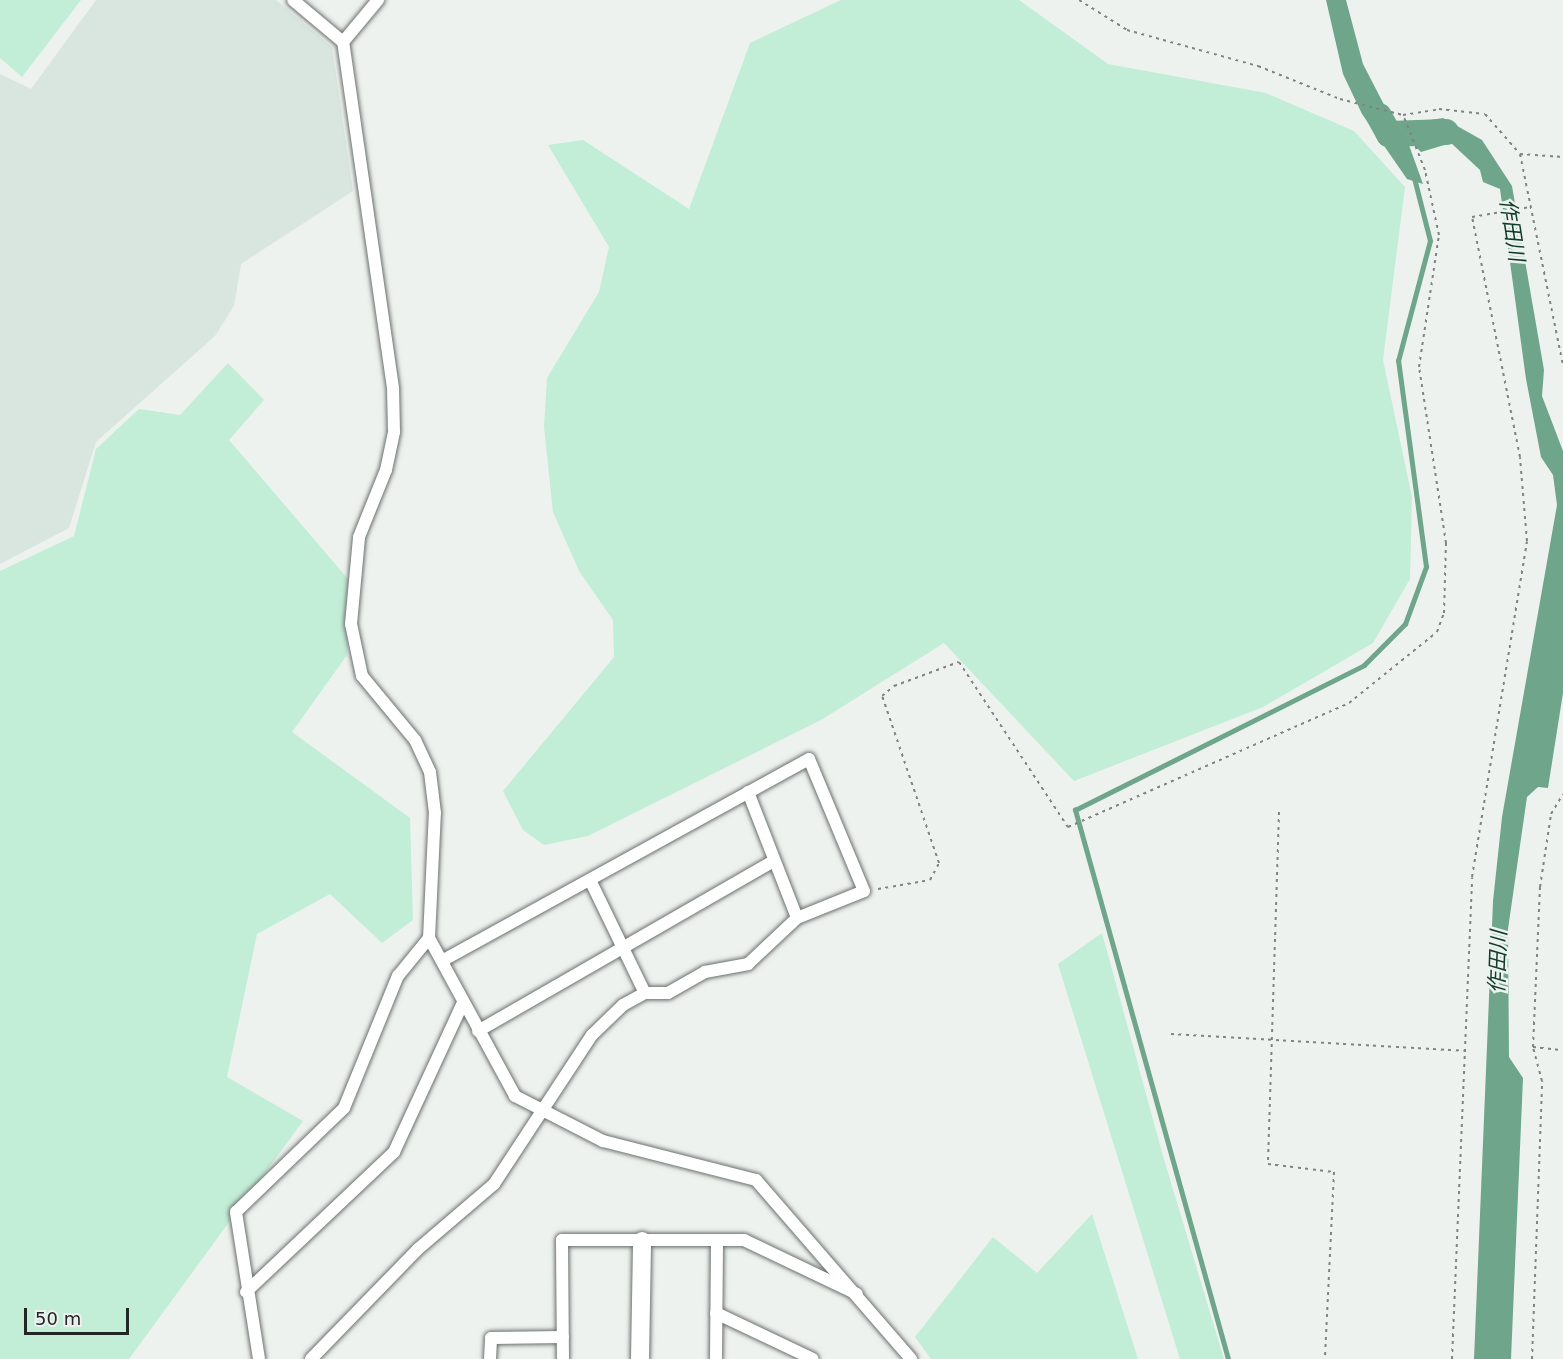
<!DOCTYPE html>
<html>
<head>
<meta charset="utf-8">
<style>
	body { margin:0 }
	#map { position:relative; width:1563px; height:1359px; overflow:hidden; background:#edf2ef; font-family:"DejaVu Sans","Noto Sans JP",sans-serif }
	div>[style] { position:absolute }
	.built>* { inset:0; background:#d9e6df }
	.green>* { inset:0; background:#c2edd6 }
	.water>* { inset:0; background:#6fa68b }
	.stream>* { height:4.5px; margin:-2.25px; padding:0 2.25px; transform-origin:2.25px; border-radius:2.25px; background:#6fa68b }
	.river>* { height:26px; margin:-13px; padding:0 13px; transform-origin:13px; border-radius:13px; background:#6fa68b }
	.path>* { height:2px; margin-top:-1px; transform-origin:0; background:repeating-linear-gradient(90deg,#808381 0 3px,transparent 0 7.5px) }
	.roads { filter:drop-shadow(0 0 2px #6c716e) drop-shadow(0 0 2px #6c716e) }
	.street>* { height:12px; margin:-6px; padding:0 6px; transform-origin:6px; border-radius:6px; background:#fff }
	.secondary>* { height:18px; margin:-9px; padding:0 9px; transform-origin:9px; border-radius:9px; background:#fff }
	span { translate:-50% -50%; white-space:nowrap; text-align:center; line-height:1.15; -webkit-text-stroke:5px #edf2ef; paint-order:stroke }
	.water-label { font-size:21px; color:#0e3d2a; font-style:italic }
	.scale { position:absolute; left:24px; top:1308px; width:105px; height:27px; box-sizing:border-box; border:3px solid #242625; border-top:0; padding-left:8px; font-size:18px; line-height:21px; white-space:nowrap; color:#242625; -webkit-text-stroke:4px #edf2ef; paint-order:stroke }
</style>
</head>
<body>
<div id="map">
	<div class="built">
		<i style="clip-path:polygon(96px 0,276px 0,332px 47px,353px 191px,241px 264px,234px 306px,215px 336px,96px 442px,69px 528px,0 564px,0 74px,31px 89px)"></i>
	</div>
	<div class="green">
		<i style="clip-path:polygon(0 0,81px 0,22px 77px,0 58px)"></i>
		<i style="clip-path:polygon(841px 0,1019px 0,1108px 64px,1266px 93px,1354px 131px,1405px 187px,1383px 360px,1412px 497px,1410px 579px,1373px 643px,1263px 707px,1074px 781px,944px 643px,821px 720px,588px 836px,544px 845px,523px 830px,503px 791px,614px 657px,613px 620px,579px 571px,553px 512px,544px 427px,547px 378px,599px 292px,609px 247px,548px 145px,583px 140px,689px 209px,750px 43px)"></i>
		<i style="clip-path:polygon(228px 363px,264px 400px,229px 440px,348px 579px,347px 655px,292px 732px,410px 818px,413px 920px,382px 943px,330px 894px,257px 934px,227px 1077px,303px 1121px,129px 1359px,0 1359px,0 571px,74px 536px,96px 449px,139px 409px,180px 415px)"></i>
		<i style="clip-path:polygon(1102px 933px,1163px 1156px,1224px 1359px,1180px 1359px,1058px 964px)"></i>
		<i style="clip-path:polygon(1092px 1214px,1138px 1359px,931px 1359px,915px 1337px,993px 1237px,1037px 1273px)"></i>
	</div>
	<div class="water">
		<i style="clip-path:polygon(1326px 0,1346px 0,1363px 64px,1394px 124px,1401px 123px,1423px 184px,1407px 179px,1362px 114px,1343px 74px)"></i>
		<i style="clip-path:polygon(1443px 118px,1482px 140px,1512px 186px,1544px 370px,1542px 396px,1563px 451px,1563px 693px,1548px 788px,1538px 787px,1527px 797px,1508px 929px,1509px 1057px,1523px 1078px,1511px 1359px,1474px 1359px,1493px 901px,1502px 817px,1557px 505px,1553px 475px,1541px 457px,1526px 379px,1500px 189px,1483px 182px,1480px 170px,1451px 143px,1421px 152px,1416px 147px,1411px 123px)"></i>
	</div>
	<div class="stream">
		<i style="left:1228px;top:1359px;width:570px;rotate:-105.57deg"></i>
		<i style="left:1075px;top:810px;width:323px;rotate:-26.6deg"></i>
		<i style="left:1364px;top:665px;width:58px;rotate:-45deg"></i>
		<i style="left:1405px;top:624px;width:61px;rotate:-69.8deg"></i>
		<i style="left:1426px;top:567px;width:208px;rotate:-97.7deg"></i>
		<i style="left:1398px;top:361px;width:124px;rotate:-75.1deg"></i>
		<i style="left:1430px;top:241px;width:65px;rotate:-104.3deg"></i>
	</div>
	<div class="river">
		<i style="left:1379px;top:116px;width:21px;rotate:61deg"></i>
		<i style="left:1389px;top:134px;width:57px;rotate:-2deg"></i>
	</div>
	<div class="path">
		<i style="left:1079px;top:0;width:57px;rotate:32deg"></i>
		<i style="left:1127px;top:30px;width:136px;rotate:15.4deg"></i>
		<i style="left:1258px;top:66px;width:88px;rotate:21.9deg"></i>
		<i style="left:1340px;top:99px;width:65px;rotate:14.3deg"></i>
		<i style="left:1403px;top:115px;width:36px;rotate:-9deg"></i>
		<i style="left:1439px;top:109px;width:46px;rotate:6.2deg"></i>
		<i style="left:1485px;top:114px;width:53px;rotate:48.8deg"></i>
		<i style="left:1520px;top:154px;width:43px;rotate:4deg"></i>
		<i style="left:1520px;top:154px;width:216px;rotate:78.5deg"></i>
		<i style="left:1279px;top:812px;width:352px;rotate:91.8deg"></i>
		<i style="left:1268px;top:1164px;width:66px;rotate:6.9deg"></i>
		<i style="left:1334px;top:1172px;width:187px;rotate:92.8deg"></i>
		<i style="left:878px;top:889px;width:53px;rotate:-9.8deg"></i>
		<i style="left:930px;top:880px;width:19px;rotate:-62deg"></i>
		<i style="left:939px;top:863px;width:176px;rotate:-108.8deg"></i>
		<i style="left:882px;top:696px;width:16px;rotate:-40deg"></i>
		<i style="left:894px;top:686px;width:69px;rotate:-20.3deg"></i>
		<i style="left:959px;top:662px;width:198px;rotate:56.6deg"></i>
		<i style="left:1068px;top:827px;width:307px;rotate:-23.8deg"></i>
		<i style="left:1349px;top:703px;width:113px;rotate:-38.9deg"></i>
		<i style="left:1437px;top:632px;width:20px;rotate:-70deg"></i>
		<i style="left:1444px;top:613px;width:70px;rotate:-88.4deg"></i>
		<i style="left:1446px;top:543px;width:178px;rotate:-98.7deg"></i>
		<i style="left:1419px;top:367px;width:134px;rotate:-81.4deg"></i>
		<i style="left:1439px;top:235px;width:66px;rotate:-102.2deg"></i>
		<i style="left:1425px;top:170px;width:59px;rotate:-111.8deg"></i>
		<i style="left:1171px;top:1034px;width:293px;rotate:3.3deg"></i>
		<i style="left:1533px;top:1047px;width:30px;rotate:6deg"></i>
		<i style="left:1452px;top:1359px;width:482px;rotate:-87.6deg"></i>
		<i style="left:1472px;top:877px;width:340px;rotate:-80.7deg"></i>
		<i style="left:1527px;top:541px;width:84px;rotate:-94.8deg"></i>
		<i style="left:1520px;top:457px;width:245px;rotate:-101.3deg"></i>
		<i style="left:1472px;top:217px;width:59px;rotate:-9.8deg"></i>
		<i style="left:1532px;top:1359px;width:278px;rotate:-87.9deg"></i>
		<i style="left:1542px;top:1081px;width:35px;rotate:-105deg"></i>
		<i style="left:1533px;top:1047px;width:160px;rotate:-87.5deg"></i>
		<i style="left:1540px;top:887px;width:74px;rotate:-81.4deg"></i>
		<i style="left:1551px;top:814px;width:23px;rotate:-59deg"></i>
	</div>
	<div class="roads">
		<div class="street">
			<i style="left:343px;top:42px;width:55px;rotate:-50.2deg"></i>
			<i style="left:748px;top:792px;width:135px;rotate:68.7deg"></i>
			<i style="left:591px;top:882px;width:123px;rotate:64.1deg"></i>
			<i style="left:429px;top:938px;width:180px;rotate:61.4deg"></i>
			<i style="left:515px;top:1096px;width:99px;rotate:27.1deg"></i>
			<i style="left:603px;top:1141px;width:158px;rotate:14.3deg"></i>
			<i style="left:756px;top:1180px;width:237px;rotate:49.1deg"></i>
			<i style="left:478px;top:1031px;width:339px;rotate:-29.9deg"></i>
			<i style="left:246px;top:1292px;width:204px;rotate:-43.4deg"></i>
			<i style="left:394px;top:1152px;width:164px;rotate:-65.2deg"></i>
			<i style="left:716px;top:1313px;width:107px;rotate:25.4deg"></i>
			<i style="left:259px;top:1359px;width:149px;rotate:-98.9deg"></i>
			<i style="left:236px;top:1212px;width:150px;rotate:-43.9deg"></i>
			<i style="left:344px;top:1108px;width:143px;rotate:-67.8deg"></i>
			<i style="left:398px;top:976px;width:49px;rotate:-50.8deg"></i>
			<i style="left:429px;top:938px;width:125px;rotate:-87.3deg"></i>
			<i style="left:435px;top:813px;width:41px;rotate:-97deg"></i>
			<i style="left:430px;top:772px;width:35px;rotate:-115deg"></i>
			<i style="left:415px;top:740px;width:83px;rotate:-129.6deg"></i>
			<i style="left:362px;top:676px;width:53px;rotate:-101.9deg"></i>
			<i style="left:351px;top:624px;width:87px;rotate:-84.7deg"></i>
			<i style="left:359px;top:537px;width:72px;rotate:-68.1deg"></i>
			<i style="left:386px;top:470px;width:39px;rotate:-78deg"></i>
			<i style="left:394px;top:432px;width:44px;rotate:-91.3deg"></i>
			<i style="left:393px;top:388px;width:350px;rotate:-98.2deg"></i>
			<i style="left:343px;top:42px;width:65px;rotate:-140deg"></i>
			<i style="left:311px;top:1359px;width:153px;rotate:-45.8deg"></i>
			<i style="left:418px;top:1249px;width:100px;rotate:-40.5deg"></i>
			<i style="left:494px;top:1184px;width:178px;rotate:-56.7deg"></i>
			<i style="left:592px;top:1035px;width:43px;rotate:-44.1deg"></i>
			<i style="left:623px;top:1005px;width:25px;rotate:-29deg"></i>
			<i style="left:645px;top:993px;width:23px"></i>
			<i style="left:668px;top:993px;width:43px;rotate:-29.6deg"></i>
			<i style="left:705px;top:972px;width:44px;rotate:-10.5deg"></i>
			<i style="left:748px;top:964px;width:67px;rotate:-43.2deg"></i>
			<i style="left:797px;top:918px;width:72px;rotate:-21.9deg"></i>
			<i style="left:864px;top:891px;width:143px;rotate:-112.6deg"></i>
			<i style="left:809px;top:759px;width:415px;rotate:151.2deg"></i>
			<i style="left:490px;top:1359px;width:21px;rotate:-87deg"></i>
			<i style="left:491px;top:1338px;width:72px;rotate:-0.8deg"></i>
			<i style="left:563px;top:1359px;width:119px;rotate:-90.5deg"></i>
			<i style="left:562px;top:1240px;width:182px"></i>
			<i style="left:744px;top:1240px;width:125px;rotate:25.5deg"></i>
			<i style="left:716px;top:1359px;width:119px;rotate:-89.5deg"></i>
		</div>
		<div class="secondary">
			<i style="left:640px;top:1359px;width:118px;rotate:-89deg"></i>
		</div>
	</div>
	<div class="water-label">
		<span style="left:1512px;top:230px;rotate:81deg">作田川</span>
		<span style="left:1498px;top:962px;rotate:-88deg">作田川</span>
	</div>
	<div class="scale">50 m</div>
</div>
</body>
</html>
